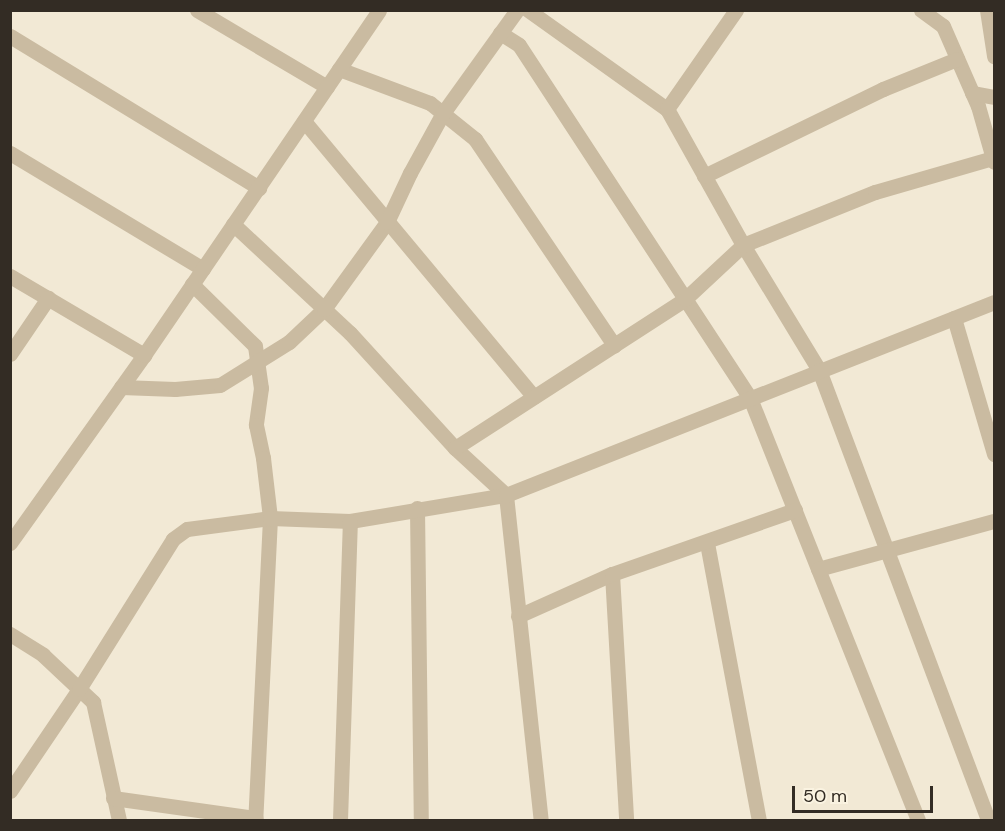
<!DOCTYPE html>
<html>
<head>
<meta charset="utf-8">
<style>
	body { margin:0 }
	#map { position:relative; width:1005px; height:831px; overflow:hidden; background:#f2e9d5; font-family:"DM Sans",sans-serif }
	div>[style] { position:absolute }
	.minor>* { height:15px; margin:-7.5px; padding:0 7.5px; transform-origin:7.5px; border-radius:7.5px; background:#cabba1 }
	span { translate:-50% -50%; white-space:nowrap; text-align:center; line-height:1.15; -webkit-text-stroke:6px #faf3e1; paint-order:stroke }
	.frame { position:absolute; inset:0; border:12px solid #332c24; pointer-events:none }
	.scale { position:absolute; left:792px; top:786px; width:141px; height:27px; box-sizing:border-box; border:3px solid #332c24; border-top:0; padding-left:8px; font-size:18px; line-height:21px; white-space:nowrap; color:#332c24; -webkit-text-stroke:4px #faf3e1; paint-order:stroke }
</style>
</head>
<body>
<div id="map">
	<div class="minor">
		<i style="left:197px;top:10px;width:151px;rotate:30.6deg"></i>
		<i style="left:528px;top:10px;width:171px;rotate:35.5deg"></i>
		<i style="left:667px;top:109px;width:156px;rotate:60.8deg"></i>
		<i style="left:743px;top:245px;width:146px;rotate:58.7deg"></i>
		<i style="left:819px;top:370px;width:481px;rotate:69.4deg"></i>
		<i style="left:921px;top:10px;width:27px;rotate:36deg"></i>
		<i style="left:943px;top:26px;width:87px;rotate:66.4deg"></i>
		<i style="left:978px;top:106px;width:58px;rotate:74.1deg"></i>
		<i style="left:987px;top:10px;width:47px;rotate:81.3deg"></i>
		<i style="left:500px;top:33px;width:22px;rotate:32deg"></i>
		<i style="left:519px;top:45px;width:422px;rotate:56.8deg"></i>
		<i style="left:750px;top:398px;width:454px;rotate:68.3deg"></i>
		<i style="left:10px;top:36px;width:292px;rotate:31.4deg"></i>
		<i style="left:339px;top:69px;width:97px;rotate:20.5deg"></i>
		<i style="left:430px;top:103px;width:58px;rotate:38.7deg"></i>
		<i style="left:475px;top:139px;width:249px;rotate:56deg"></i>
		<i style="left:972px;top:93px;width:22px;rotate:10deg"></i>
		<i style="left:667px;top:109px;width:121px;rotate:-55.1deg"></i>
		<i style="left:304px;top:121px;width:359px;rotate:50.2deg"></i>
		<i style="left:10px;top:153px;width:225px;rotate:31deg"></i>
		<i style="left:704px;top:176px;width:199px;rotate:-25.9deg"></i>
		<i style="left:883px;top:89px;width:80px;rotate:-22.1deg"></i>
		<i style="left:233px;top:224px;width:160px;rotate:43deg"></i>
		<i style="left:350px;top:333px;width:156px;rotate:47.6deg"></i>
		<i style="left:455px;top:448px;width:69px;rotate:42.7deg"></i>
		<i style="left:506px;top:495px;width:327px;rotate:83.9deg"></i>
		<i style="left:10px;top:276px;width:156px;rotate:30.5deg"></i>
		<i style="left:192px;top:284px;width:88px;rotate:44.5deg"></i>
		<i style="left:255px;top:346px;width:42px;rotate:81.9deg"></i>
		<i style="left:261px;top:388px;width:37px;rotate:98deg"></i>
		<i style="left:256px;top:425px;width:34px;rotate:78deg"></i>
		<i style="left:263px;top:458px;width:60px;rotate:83.3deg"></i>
		<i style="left:270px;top:518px;width:302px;rotate:92.8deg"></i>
		<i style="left:954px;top:318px;width:142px;rotate:73.6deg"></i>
		<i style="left:10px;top:354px;width:68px;rotate:-55.8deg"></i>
		<i style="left:121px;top:387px;width:54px;rotate:2.1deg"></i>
		<i style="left:175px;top:389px;width:45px;rotate:-5.1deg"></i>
		<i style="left:220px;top:385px;width:81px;rotate:-31.9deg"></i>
		<i style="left:289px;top:342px;width:48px;rotate:-43.3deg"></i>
		<i style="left:324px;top:309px;width:107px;rotate:-54.1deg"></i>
		<i style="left:387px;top:222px;width:54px;rotate:-64.9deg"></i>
		<i style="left:410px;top:173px;width:68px;rotate:-61.2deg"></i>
		<i style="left:443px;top:113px;width:127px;rotate:-54.3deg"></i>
		<i style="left:455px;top:448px;width:274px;rotate:-32.9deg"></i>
		<i style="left:685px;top:299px;width:79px;rotate:-43deg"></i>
		<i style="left:743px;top:245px;width:142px;rotate:-21.9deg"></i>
		<i style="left:875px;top:192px;width:123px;rotate:-16.1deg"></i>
		<i style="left:417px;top:508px;width:312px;rotate:89.3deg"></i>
		<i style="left:10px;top:543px;width:231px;rotate:-54.5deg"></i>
		<i style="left:144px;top:355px;width:417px;rotate:-55.7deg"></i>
		<i style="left:707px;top:543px;width:282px;rotate:79.4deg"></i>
		<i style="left:818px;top:569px;width:182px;rotate:-15.3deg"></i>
		<i style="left:612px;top:574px;width:246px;rotate:86.7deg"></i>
		<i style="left:518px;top:616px;width:103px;rotate:-24.1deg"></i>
		<i style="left:612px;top:574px;width:194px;rotate:-19.3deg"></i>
		<i style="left:10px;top:634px;width:39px;rotate:32deg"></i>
		<i style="left:43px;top:655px;width:69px;rotate:43.2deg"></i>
		<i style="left:93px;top:702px;width:121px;rotate:77.6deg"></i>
		<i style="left:10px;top:791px;width:123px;rotate:-55.9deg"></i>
		<i style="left:79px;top:689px;width:177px;rotate:-57.9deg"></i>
		<i style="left:173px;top:539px;width:17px;rotate:-36deg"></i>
		<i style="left:187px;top:529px;width:84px;rotate:-7.5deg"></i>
		<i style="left:270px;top:518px;width:80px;rotate:2.1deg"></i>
		<i style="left:350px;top:521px;width:158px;rotate:-9.5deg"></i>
		<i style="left:506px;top:495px;width:525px;rotate:-21.58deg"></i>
		<i style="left:113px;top:798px;width:144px;rotate:8deg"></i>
		<i style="left:340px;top:820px;width:299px;rotate:-88.1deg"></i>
	</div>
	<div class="frame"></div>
	<div class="scale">50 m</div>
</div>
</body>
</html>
